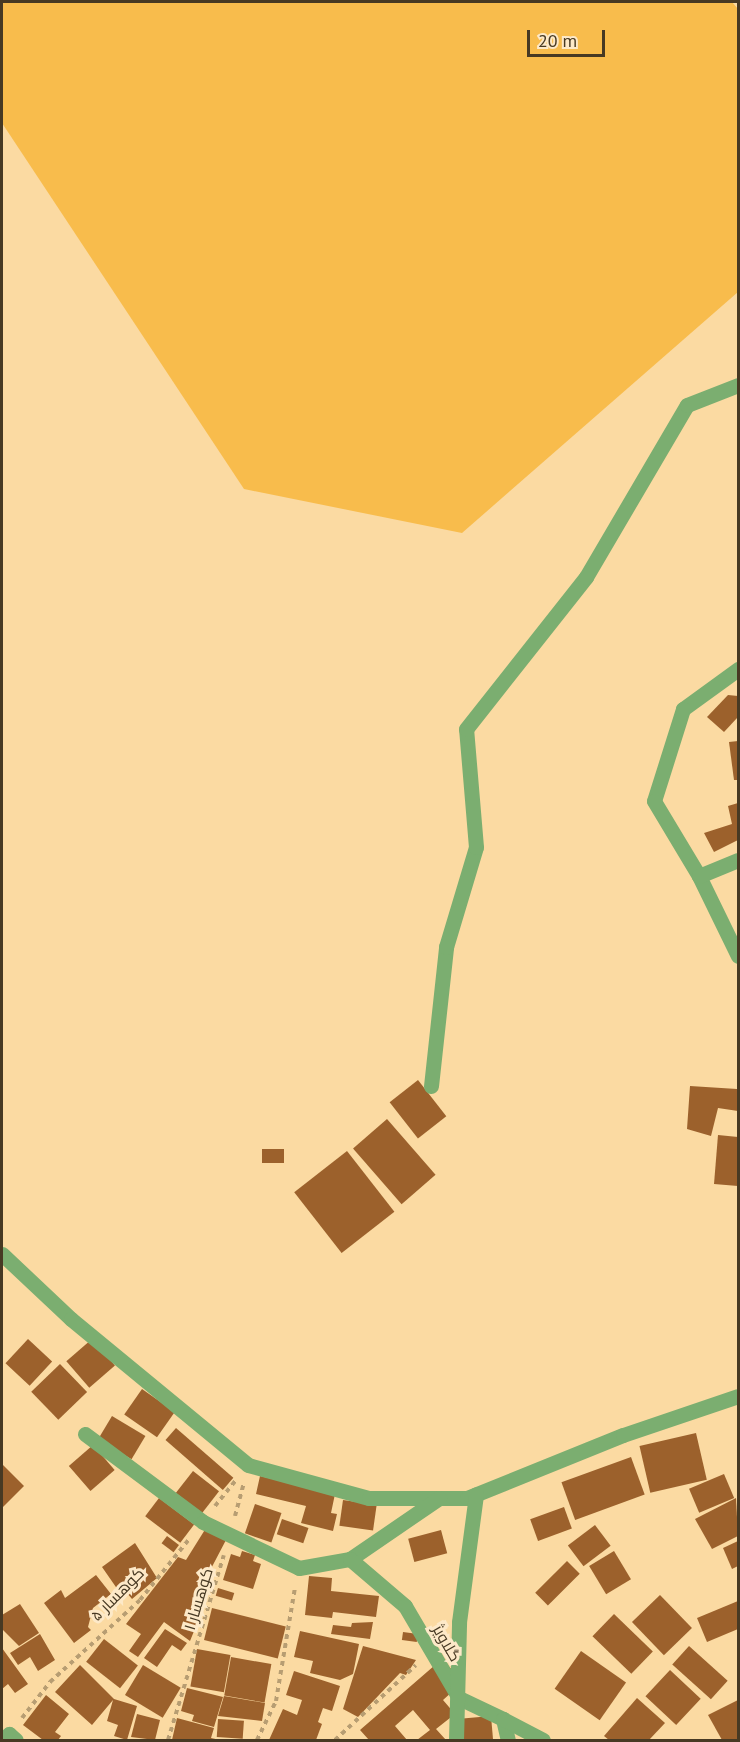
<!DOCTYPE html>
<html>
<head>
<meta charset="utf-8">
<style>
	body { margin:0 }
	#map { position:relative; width:740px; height:1742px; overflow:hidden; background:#fbdaa2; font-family:"PT Sans",Cairo,sans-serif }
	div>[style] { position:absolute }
	.green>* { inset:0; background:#f8bc4c }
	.building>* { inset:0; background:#9c612c; transform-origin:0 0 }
	.path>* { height:4px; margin-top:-2px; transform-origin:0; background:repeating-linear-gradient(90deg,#b79d72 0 4.5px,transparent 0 9px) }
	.minor>* { height:15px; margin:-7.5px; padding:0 7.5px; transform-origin:7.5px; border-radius:7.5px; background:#7bae70 }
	span { translate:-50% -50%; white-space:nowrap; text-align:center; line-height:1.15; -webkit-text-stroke:6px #fde9c8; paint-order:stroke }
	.street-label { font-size:16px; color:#473923 }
	.frame { position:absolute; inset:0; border:3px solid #473923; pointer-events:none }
	.scale { position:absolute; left:527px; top:30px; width:78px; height:27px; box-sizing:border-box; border:3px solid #473923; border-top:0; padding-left:8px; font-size:18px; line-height:21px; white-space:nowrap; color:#473923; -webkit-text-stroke:4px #fde9c8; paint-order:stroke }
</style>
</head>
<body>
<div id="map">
	<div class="green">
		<i style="clip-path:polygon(2px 2px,732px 2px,738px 9px,738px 292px,462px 533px,244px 489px,2px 123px)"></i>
	</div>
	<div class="building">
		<i style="clip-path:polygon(728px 695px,738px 696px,738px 717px,724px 732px,707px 717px)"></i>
		<i style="clip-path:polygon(738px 741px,738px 780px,734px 780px,729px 742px)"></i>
		<i style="clip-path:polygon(738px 803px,738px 840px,714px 852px,704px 833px,732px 824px,728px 806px)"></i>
		<i style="left:418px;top:1080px;width:46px;height:36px;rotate:52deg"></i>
		<i style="clip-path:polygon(690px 1086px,737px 1089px,738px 1111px,718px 1108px,711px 1136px,687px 1129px)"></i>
		<i style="left:387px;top:1119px;width:74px;height:45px;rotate:49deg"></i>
		<i style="clip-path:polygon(718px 1135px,738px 1137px,738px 1186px,714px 1184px)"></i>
		<i style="left:262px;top:1149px;width:22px;height:14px"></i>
		<i style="left:347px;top:1151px;width:77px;height:67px;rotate:52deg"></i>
		<i style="left:28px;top:1339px;width:33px;height:33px;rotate:43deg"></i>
		<i style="left:92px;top:1339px;width:35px;height:34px;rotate:49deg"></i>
		<i style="left:60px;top:1364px;width:39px;height:40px;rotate:46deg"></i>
		<i style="left:142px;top:1389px;width:40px;height:31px;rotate:35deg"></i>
		<i style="left:112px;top:1416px;width:39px;height:27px;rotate:31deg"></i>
		<i style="left:176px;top:1428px;width:76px;height:16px;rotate:41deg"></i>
		<i style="left:696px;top:1433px;width:48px;height:58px;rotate:77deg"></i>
		<i style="left:93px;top:1445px;width:33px;height:32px;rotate:49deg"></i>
		<i style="left:631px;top:1457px;width:40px;height:74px;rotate:70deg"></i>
		<i style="clip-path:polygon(2px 1464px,24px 1486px,2px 1508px)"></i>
		<i style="left:193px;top:1471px;width:33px;height:28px;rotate:38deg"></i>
		<i style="left:724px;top:1474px;width:26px;height:38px;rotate:67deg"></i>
		<i style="clip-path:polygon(260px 1476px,335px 1494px,331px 1513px,337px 1514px,333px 1531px,301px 1523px,306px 1506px,256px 1494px)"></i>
		<i style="left:159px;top:1498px;width:44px;height:23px;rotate:37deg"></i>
		<i style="clip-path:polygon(736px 1498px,738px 1536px,712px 1549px,695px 1519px)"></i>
		<i style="left:343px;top:1500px;width:34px;height:26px;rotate:8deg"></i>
		<i style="left:255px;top:1504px;width:28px;height:31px;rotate:19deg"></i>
		<i style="left:564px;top:1507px;width:23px;height:36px;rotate:70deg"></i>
		<i style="left:282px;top:1519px;width:28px;height:16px;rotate:19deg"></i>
		<i style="left:595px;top:1525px;width:26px;height:34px;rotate:53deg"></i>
		<i style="clip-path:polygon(206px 1528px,226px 1540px,192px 1605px,201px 1614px,190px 1641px,164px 1622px,138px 1657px,129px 1651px,141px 1634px,126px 1624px,178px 1557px,186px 1560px)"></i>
		<i style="left:441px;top:1530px;width:24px;height:34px;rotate:75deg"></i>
		<i style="left:167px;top:1536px;width:15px;height:9px;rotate:37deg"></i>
		<i style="clip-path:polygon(738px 1541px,738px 1566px,732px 1569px,723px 1548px)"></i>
		<i style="clip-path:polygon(135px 1543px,157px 1578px,132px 1599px,122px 1587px,118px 1590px,102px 1567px)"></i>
		<i style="clip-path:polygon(242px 1551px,255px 1555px,253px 1561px,261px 1564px,253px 1589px,223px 1580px,231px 1554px,240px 1557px)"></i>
		<i style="left:614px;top:1551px;width:33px;height:29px;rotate:59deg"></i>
		<i style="left:567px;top:1561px;width:18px;height:45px;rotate:45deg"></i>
		<i style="clip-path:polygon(96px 1575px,111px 1594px,93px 1608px,88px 1627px,91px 1630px,74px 1643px,44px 1603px,61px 1590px,65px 1598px)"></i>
		<i style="clip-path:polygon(309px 1576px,332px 1578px,331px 1591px,379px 1596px,376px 1617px,333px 1612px,332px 1618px,305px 1615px)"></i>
		<i style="left:218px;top:1588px;width:17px;height:8px;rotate:17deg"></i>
		<i style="left:660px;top:1595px;width:46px;height:39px;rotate:46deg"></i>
		<i style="clip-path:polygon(738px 1601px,738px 1629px,707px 1642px,697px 1618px)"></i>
		<i style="clip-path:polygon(20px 1604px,39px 1633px,19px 1646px,2px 1629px,2px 1615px)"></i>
		<i style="left:212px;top:1608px;width:76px;height:33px;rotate:14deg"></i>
		<i style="left:614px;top:1614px;width:54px;height:31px;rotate:44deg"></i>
		<i style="clip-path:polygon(373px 1622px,370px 1639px,331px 1634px,333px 1625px,351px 1627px,352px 1623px)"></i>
		<i style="clip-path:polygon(165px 1629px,187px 1643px,181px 1651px,172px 1645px,157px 1667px,144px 1658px)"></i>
		<i style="clip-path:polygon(300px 1631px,359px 1644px,353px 1674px,340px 1680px,310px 1673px,313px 1661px,294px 1657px)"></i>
		<i style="left:403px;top:1632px;width:15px;height:8px;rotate:8deg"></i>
		<i style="clip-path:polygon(40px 1634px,55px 1660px,38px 1671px,30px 1657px,18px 1665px,10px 1653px)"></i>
		<i style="left:104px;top:1639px;width:43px;height:29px;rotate:38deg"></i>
		<i style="clip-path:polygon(363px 1646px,416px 1660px,406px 1675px,400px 1673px,358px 1717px,343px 1709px)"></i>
		<i style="left:689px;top:1646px;width:52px;height:25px;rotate:42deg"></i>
		<i style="clip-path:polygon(2px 1648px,28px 1684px,15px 1693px,8px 1684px,2px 1689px)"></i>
		<i style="left:197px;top:1649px;width:34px;height:38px;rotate:10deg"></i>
		<i style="left:581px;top:1651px;width:55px;height:46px;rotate:35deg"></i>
		<i style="left:231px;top:1657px;width:41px;height:39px;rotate:10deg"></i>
		<i style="clip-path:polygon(442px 1659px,463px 1682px,443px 1700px,455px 1714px,436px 1729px,446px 1740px,417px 1740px,430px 1730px,413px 1710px,395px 1726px,407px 1740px,369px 1740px,360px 1730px)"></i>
		<i style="clip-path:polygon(80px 1665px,114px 1699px,137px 1706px,127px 1740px,114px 1736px,118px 1725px,107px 1721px,113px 1700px,92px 1725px,55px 1692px)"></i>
		<i style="left:143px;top:1665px;width:44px;height:35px;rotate:31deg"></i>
		<i style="left:670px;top:1670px;width:42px;height:36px;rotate:43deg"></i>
		<i style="clip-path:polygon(294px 1671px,340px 1686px,332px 1711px,323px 1708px,318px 1722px,322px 1724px,316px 1740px,269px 1740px,283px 1709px,297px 1715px,302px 1700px,286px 1695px)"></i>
		<i style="clip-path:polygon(187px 1688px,223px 1697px,214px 1727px,192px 1721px,194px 1715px,181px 1711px)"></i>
		<i style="clip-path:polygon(46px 1695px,69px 1714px,55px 1732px,61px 1736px,58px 1740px,43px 1740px,23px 1725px)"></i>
		<i style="clip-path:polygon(224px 1696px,265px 1703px,262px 1721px,218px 1716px)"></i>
		<i style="clip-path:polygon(637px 1698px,665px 1723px,649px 1740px,609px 1740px,604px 1736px)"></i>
		<i style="clip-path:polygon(738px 1700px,738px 1740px,722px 1740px,708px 1715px)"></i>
		<i style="clip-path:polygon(137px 1714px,160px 1720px,155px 1740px,131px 1737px)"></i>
		<i style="left:491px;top:1716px;width:24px;height:31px;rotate:85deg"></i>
		<i style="clip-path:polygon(177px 1718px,214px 1728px,211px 1738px,220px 1740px,172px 1740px)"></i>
		<i style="left:218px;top:1719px;width:26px;height:18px;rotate:4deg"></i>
	</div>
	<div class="path">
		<i style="left:215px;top:1506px;width:35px;rotate:-51deg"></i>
		<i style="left:235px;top:1516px;width:35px;rotate:-75deg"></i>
		<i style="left:22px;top:1718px;width:46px;rotate:-52.1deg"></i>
		<i style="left:50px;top:1682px;width:122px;rotate:-42.3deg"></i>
		<i style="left:140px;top:1600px;width:80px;rotate:-51.1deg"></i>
		<i style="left:168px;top:1740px;width:193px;rotate:-73.2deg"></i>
		<i style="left:257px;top:1740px;width:43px;rotate:-64deg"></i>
		<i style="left:276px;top:1701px;width:116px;rotate:-80.5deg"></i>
		<i style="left:335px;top:1740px;width:110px;rotate:-42.8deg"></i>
	</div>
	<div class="minor">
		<i style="left:738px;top:669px;width:68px;rotate:144deg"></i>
		<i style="left:683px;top:709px;width:96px;rotate:107.5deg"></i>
		<i style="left:654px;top:801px;width:87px;rotate:59deg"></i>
		<i style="left:699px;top:876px;width:89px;rotate:64deg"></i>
		<i style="left:699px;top:876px;width:42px;rotate:-22.3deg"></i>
		<i style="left:431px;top:1086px;width:140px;rotate:-83.8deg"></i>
		<i style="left:446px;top:947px;width:104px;rotate:-73.3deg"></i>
		<i style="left:476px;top:847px;width:118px;rotate:-94.8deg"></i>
		<i style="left:466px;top:729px;width:194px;rotate:-51.7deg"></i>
		<i style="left:586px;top:577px;width:199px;rotate:-59.6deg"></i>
		<i style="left:687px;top:405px;width:55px;rotate:-21.4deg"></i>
		<i style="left:2px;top:1254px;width:95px;rotate:43.3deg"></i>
		<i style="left:71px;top:1319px;width:229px;rotate:39.5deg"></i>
		<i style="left:248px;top:1465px;width:125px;rotate:15.3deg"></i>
		<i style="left:369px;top:1498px;width:98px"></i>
		<i style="left:467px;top:1498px;width:168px;rotate:-22deg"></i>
		<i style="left:623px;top:1435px;width:121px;rotate:-18.7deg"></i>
		<i style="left:85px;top:1434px;width:147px;rotate:36.7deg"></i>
		<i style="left:203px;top:1522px;width:106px;rotate:25.6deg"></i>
		<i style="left:299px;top:1568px;width:52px;rotate:-10deg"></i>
		<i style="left:350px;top:1559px;width:108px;rotate:-34.4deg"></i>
		<i style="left:350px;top:1559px;width:72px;rotate:40.5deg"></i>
		<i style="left:405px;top:1606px;width:107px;rotate:59.6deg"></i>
		<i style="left:459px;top:1698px;width:49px;rotate:25.5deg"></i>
		<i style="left:503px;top:1719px;width:22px;rotate:77deg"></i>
		<i style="left:503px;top:1719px;width:45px;rotate:27.7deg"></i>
		<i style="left:4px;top:1740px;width:8px;rotate:-50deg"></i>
		<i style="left:9px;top:1734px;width:9px;rotate:41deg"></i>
		<i style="left:456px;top:1740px;width:118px;rotate:-88.5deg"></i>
		<i style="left:459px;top:1622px;width:129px;rotate:-82.4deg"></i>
	</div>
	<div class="street-label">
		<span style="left:117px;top:1594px;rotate:-45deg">کوهسار ۵</span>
		<span style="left:198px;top:1599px;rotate:-73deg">کوهسار ۱</span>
		<span style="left:447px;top:1643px;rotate:60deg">گلاویژ</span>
	</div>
	<div class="frame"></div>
	<div class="scale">20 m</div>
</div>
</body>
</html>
